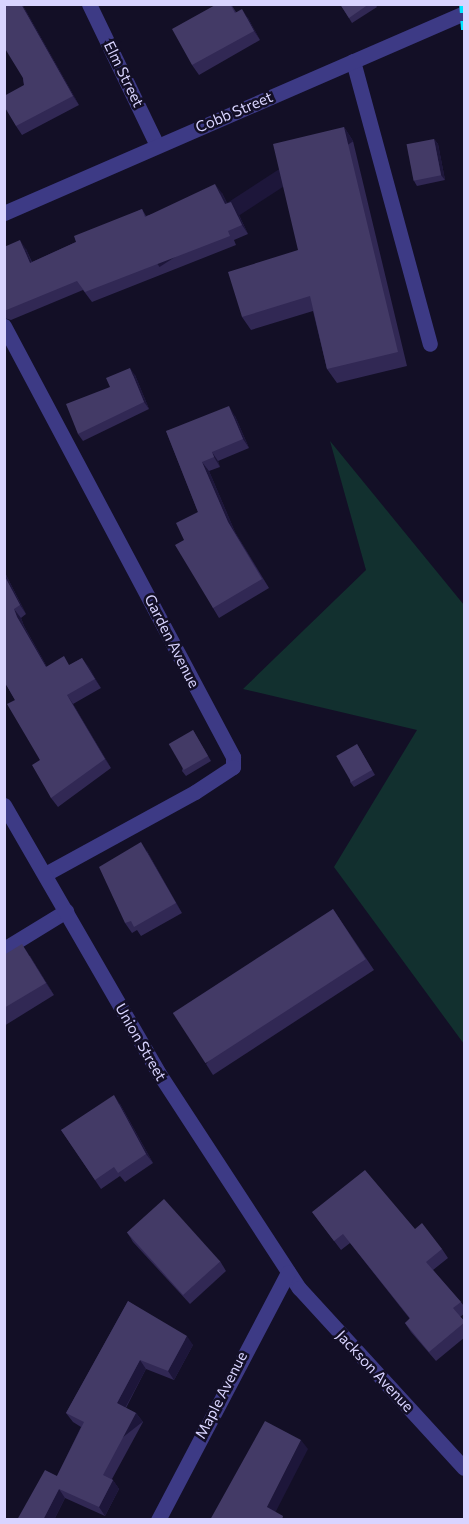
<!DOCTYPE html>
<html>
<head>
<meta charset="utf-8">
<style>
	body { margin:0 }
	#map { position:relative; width:469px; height:1524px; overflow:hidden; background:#130f26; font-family:Commissioner,sans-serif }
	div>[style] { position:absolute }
	.green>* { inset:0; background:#12302f }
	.service>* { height:15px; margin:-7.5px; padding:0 7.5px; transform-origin:7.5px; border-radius:7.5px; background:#3d3a85 }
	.minor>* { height:15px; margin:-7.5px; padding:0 7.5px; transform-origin:7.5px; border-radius:7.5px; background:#3d3a85 }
	.rail>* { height:4.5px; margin-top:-2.25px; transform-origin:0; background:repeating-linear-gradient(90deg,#00e5ff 0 9px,transparent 0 17px) }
	.wall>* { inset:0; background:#312854 }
	.shaded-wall>* { inset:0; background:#1d163a; transform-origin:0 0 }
	.building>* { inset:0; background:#433a66; transform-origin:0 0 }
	span { translate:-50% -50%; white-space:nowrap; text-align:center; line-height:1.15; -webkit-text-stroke:5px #130f26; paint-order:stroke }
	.street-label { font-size:15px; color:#d9d4ff }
	.frame { position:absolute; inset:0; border:6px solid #d9d4ff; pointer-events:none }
</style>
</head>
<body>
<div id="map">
	<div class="green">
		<i style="clip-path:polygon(330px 441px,464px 605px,464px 1044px,334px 867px,417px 730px,243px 689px,366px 570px)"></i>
	</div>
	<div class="service">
		<i style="left:353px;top:61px;width:293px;rotate:74.8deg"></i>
		<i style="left:4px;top:949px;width:73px;rotate:-31.5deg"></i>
	</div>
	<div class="minor">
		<i style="left:89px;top:4px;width:157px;rotate:64.3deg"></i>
		<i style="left:4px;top:213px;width:502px;rotate:-23.5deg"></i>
		<i style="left:4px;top:326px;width:488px;rotate:62deg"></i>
		<i style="left:233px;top:757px;width:10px;rotate:90deg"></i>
		<i style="left:233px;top:767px;width:45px;rotate:146.7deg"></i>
		<i style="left:195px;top:792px;width:171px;rotate:151.3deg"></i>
		<i style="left:4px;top:805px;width:308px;rotate:60deg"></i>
		<i style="left:158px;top:1072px;width:258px;rotate:56.9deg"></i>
		<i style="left:299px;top:1288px;width:244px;rotate:47.5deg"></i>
		<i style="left:158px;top:1520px;width:280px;rotate:-62.3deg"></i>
	</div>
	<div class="rail">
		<i style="left:462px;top:4px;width:30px;rotate:86deg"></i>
	</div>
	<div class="wall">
		<i style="clip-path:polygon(4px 4px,22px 4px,79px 105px,22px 135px,16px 126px,24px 85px,23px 78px)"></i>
		<i style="clip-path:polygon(217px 4px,231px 4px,236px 12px,248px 18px,260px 40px,199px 75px,192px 65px)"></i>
		<i style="clip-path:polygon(340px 4px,375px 4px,377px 7px,352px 23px)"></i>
		<i style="clip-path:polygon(344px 127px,353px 141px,407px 366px,337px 383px,327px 369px,313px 311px,251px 330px,242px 317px,298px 250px)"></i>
		<i style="clip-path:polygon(434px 139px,438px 144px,445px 180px,417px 186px,414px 181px)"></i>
		<i style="clip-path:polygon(222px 193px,227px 203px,231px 202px,237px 211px,248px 234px,234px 240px,236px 245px,92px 302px,83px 290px,11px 320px,4px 318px,4px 247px,26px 249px,32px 262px,76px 242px,142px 209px,146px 216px)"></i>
		<i style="clip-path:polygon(135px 375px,149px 409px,83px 441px,78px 434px,110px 387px)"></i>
		<i style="clip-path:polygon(235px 416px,249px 448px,218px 461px,220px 467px,209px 471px,235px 532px,269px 588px,219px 618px,213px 608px,184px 540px,198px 512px,166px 431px)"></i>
		<i style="clip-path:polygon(4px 571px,26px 614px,21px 618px,24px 626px,47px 667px,70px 665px,82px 658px,101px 688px,73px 704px,111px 768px,58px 807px,51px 798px,40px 760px,15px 700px,4px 681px)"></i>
		<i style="clip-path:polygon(193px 730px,211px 761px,186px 776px,182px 771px)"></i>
		<i style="clip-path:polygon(357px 744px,375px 775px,354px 787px,350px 782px)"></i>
		<i style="clip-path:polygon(147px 851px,182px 913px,141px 936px,137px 930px,132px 933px,125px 923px)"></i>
		<i style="clip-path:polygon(333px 909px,374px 970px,213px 1075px,206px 1064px)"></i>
		<i style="clip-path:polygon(4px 955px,30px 956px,54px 995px,4px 1026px)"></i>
		<i style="clip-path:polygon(120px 1104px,153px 1163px,125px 1182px,120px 1176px,101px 1189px,61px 1130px)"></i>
		<i style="clip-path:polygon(312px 1212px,415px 1229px,442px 1249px,448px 1258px,433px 1270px,465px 1307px,465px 1313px,460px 1317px,465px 1321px,465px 1337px,436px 1361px,411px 1332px,405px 1323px,410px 1319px,350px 1243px,341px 1250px)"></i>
		<i style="clip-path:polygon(127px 1232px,220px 1261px,226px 1271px,190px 1304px,133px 1242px)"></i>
		<i style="clip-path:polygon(128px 1301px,193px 1345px,174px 1380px,146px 1369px,126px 1408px,136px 1413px,143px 1422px,112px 1479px,119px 1489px,105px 1516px,65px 1498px,54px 1520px,17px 1520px,57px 1476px,81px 1427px,73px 1422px,66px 1413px)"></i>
	</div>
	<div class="shaded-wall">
		<i style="clip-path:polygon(21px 4px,22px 4px,79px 105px,73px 96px)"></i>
		<i style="clip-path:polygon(242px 9px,248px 18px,260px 40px,254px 31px)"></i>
		<i style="left:344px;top:127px;width:17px;height:231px;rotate:57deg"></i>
		<i style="clip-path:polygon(434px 139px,438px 144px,445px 180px,441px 175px)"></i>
		<i style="clip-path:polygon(215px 184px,222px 193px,232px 213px,225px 204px)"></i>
		<i style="clip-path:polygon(231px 202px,237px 211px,248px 234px,242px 225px)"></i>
		<i style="clip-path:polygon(20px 240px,26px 249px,36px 273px,30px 263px)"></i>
		<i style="clip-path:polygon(130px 368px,135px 375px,149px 409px,144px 402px)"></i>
		<i style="clip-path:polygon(229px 406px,235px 416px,249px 448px,243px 439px)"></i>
		<i style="clip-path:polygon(212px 452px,218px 461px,220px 467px,214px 457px)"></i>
		<i style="clip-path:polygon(202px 462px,209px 471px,235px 532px,269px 588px,228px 522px)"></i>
		<i style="clip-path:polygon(4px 571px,26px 614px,20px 605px,4px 575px)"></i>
		<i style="clip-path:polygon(14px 609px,21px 618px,24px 626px,52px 676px,46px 667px,17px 617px)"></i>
		<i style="clip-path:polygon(82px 658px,89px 667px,101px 688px,95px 679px)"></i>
		<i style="clip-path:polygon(67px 695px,73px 704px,111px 768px,105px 759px)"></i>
		<i style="clip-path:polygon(141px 842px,147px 851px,182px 913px,176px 903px)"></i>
		<i style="clip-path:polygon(22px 944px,30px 956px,54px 995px,46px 983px)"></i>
		<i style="clip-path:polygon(114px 1095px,120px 1104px,153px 1163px,146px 1154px)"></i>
		<i style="clip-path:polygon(187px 1336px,193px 1345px,174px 1380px,168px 1371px)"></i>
		<i style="clip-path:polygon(140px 1360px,146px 1369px,123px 1412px,117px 1403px)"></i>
		<i style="left:136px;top:1413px;width:11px;height:70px;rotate:52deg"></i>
		<i style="clip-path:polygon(301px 1440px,308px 1449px,273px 1517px,267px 1507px)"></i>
		<i style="clip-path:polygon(113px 1480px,119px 1489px,105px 1516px,99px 1507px)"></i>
		<i style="clip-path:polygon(59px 1489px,65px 1498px,54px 1520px,43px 1520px)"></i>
	</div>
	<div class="building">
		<i style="clip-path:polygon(4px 4px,21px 4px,73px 96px,16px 126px,4px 106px,4px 96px,24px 85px,23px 78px,4px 47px)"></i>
		<i style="clip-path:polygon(217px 4px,230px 4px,235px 13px,242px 9px,254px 31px,192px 65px,172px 29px)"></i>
		<i style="clip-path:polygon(340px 4px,369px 4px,349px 18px)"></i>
		<i style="clip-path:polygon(344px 127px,398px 352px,327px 369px,310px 296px,242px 317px,228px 272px,298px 250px,273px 144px)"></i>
		<i style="left:434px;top:139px;width:37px;height:28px;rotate:79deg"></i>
		<i style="clip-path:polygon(215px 184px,225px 204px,231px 202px,242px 225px,228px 231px,230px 236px,85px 292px,77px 281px,4px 311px,4px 247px,20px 240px,30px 263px,76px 242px,74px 236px,142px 209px,145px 217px)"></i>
		<i style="clip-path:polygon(130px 368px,144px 402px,78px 434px,66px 404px,110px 387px,106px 378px)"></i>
		<i style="clip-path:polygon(229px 406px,243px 439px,212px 452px,214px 457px,202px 462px,228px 522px,262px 579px,213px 608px,175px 545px,184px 540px,176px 523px,198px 512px,166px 431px)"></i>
		<i style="clip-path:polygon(4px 575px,20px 605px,14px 609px,17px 617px,46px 667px,64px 656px,69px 665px,82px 658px,95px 679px,67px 695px,105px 759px,51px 798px,32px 765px,40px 760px,7px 704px,15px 700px,4px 681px)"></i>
		<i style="left:193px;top:730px;width:30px;height:28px;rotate:60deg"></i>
		<i style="left:357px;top:744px;width:30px;height:24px;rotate:60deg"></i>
		<i style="clip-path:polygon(141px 842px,176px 903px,134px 927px,131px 921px,125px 923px,99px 867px)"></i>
		<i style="left:333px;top:909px;width:60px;height:191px;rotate:57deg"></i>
		<i style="clip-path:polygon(22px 944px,46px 983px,4px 1008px,4px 955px)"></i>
		<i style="clip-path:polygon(114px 1095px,146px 1154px,118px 1173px,114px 1167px,95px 1180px,61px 1130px)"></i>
		<i style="clip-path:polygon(365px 1170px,415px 1229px,422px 1223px,442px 1249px,426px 1262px,461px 1302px,453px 1308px,465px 1322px,429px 1352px,405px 1323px,410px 1318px,343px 1234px,334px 1241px,312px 1212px)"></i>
		<i style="left:164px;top:1199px;width:84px;height:50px;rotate:48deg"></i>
		<i style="clip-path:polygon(128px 1301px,187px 1336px,168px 1371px,140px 1360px,117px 1403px,136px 1413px,103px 1475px,113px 1480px,99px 1507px,59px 1489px,43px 1520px,17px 1520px,45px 1470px,57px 1476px,84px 1422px,66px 1413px)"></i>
		<i style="clip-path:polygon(265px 1421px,301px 1440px,267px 1507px,283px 1516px,282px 1520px,210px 1520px)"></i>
	</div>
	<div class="street-label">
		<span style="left:124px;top:74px;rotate:64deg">Elm Street</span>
		<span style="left:234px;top:112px;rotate:-23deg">Cobb Street</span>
		<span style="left:172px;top:641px;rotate:63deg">Garden Avenue</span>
		<span style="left:141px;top:1042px;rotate:60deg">Union Street</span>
		<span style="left:375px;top:1371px;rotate:47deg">Jackson Avenue</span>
		<span style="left:221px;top:1395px;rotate:-63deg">Maple Avenue</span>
	</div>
	<div class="frame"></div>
</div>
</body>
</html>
